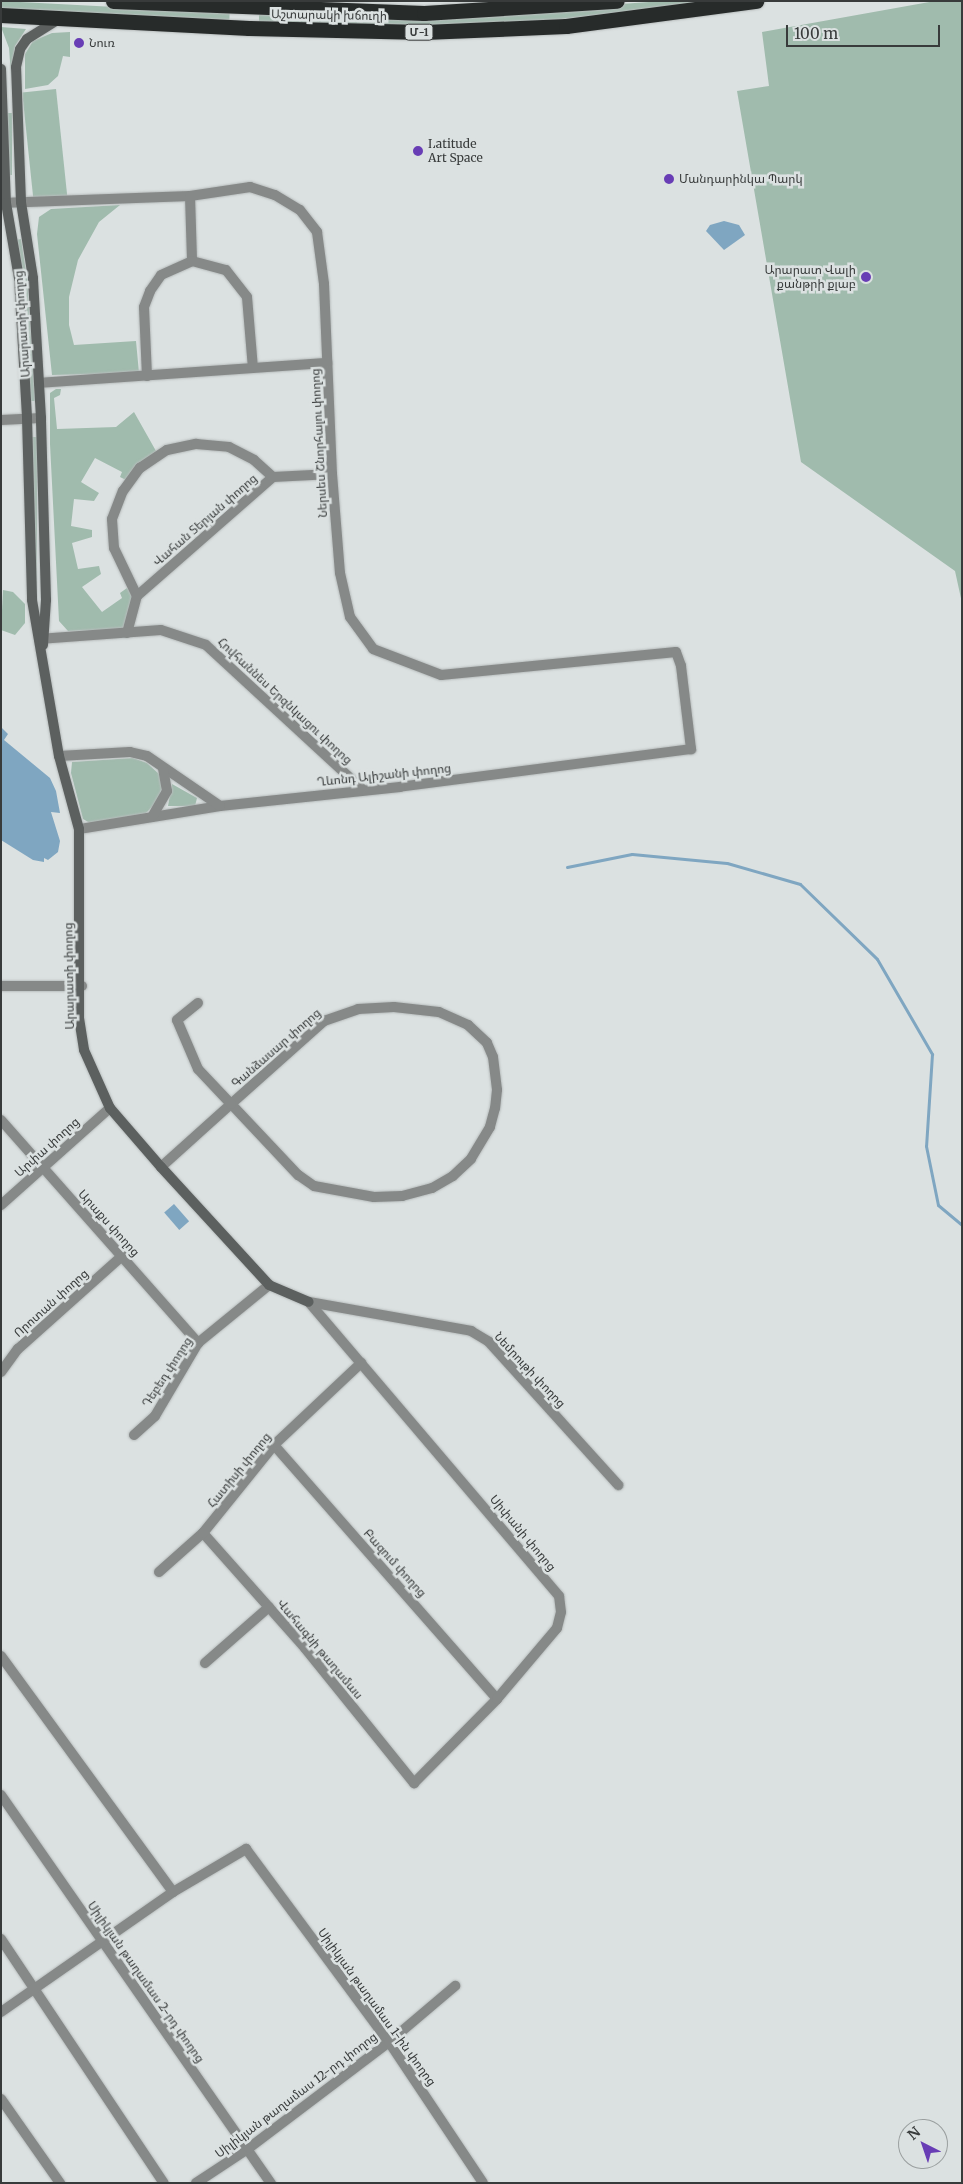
<!DOCTYPE html>
<html>
<head>
<meta charset="utf-8">
<style>
	body { margin:0 }
	#map { position:relative; width:963px; height:2184px; overflow:hidden; background:#dbe1e1; font-family:Merriweather,"Noto Sans Armenian",serif }
	div>[style] { position:absolute }
	.green>* { inset:0; background:#a0bbad; transform-origin:0 0 }
	.water>* { inset:0; background:#7fa6c1; transform-origin:0 0 }
	.stream>* { height:3px; margin:-1.5px; padding:0 1.5px; transform-origin:1.5px; border-radius:1.5px; background:#7fa6c1 }
	.roads { filter:drop-shadow(0 0 1px #b7bcbc) drop-shadow(0 0 1px #b7bcbc) }
	.street>* { height:10px; margin:-5px; padding:0 5px; transform-origin:5px; border-radius:5px; background:#868988 }
	.secondary>* { height:10px; margin:-5px; padding:0 5px; transform-origin:5px; border-radius:5px; background:#5c605f }
	.highway>* { height:15px; margin:-7.5px; padding:0 7.5px; transform-origin:7.5px; border-radius:7.5px; background:#272b2a }
	.dots>* { width:14px; height:14px; translate:-50% -50%; box-sizing:border-box; border:2px solid #dbe1e1; border-radius:50% }
	span { translate:-50% -50%; white-space:nowrap; text-align:center; line-height:1.15; -webkit-text-stroke:5px #dbe1e1; paint-order:stroke }
	.shield-label span { padding:1px 4px; background:#dbe1e1; border:1px solid; border-radius:4px; -webkit-text-stroke-width:0 }
	.shield-label { font-size:11px; color:#383b3b; font-weight:700 }
	.street-label { font-size:12px; color:#383b3b }
	.poi-label { font-size:12px; color:#383b3b }
	.left { translate:0 -50%; text-align:left }
	.right { translate:-100% -50%; text-align:right }
	.frame { position:absolute; inset:0; border:2px solid #383b3b; pointer-events:none }
	.north { position:absolute; left:898px; top:2119px; width:50px; height:50px; box-sizing:border-box; background:#dbe1e1; border:1px solid #9a9f9f; border-radius:50%; rotate:319deg; font-size:14px; font-weight:700; line-height:20px; text-align:center; color:#383b3b }
	.north::after { content:''; display:block; margin:auto; width:18px; height:22px; background:#683db5; clip-path:polygon(50% 0,100% 100%,50% 72%,0 100%) }
	.scale { position:absolute; left:786px; top:25px; width:154px; height:22px; box-sizing:border-box; border:2px solid #383b3b; border-top:0; padding-left:6px; font-size:15px; line-height:18px; white-space:nowrap; color:#383b3b; -webkit-text-stroke:4px #dbe1e1; paint-order:stroke }
</style>
</head>
<body>
<div id="map">
	<div class="green">
		<i style="left:1px;top:1px;width:229px;height:7px;rotate:3deg"></i>
		<i style="clip-path:polygon(663px 1px,713px 1px,536px 22px,424px 26px,259px 22px,259px 15px,423px 18px)"></i>
		<i style="clip-path:polygon(935px 1px,962px 1px,962px 603px,955px 571px,801px 462px,737px 91px,769px 86px,762px 32px)"></i>
		<i style="clip-path:polygon(1px 27px,26px 29px,15px 46px,11px 75px,9px 48px)"></i>
		<i style="clip-path:polygon(70px 32px,70px 57px,63px 56px,58px 76px,48px 85px,25px 89px,25px 54px,33px 41px,52px 33px)"></i>
		<i style="left:56px;top:89px;width:107px;height:34px;rotate:84deg"></i>
		<i style="left:8px;top:113px;width:4px;height:62px"></i>
		<i style="clip-path:polygon(120px 205px,99px 222px,78px 260px,69px 297px,69px 325px,74px 345px,136px 341px,139px 373px,52px 375px,37px 234px,39px 217px,51px 209px)"></i>
		<i style="clip-path:polygon(21px 239px,27px 278px,35px 401px,30px 401px,16px 240px)"></i>
		<i style="clip-path:polygon(56px 389px,61px 389px,60px 395px,54px 398px,57px 429px,116px 427px,134px 412px,156px 451px,126px 480px,120px 477px,122px 472px,95px 458px,81px 482px,99px 493px,94px 501px,74px 499px,71px 526px,92px 530px,92px 537px,72px 543px,78px 569px,99px 566px,101px 574px,82px 587px,102px 612px,122px 598px,120px 593px,127px 588px,134px 597px,124px 629px,68px 631px,59px 621px,50px 444px,50px 393px)"></i>
		<i style="left:32px;top:437px;width:5px;height:157px"></i>
		<i style="clip-path:polygon(3px 590px,13px 592px,25px 604px,25px 623px,15px 635px,1px 630px)"></i>
		<i style="clip-path:polygon(133px 758px,147px 763px,159px 774px,162px 786px,158px 801px,146px 813px,90px 823px,83px 819px,71px 773px,72px 762px)"></i>
		<i style="clip-path:polygon(172px 784px,197px 798px,195px 806px,168px 806px)"></i>
	</div>
	<div class="water">
		<i style="clip-path:polygon(724px 221px,739px 225px,745px 235px,724px 250px,706px 231px,710px 225px)"></i>
		<i style="clip-path:polygon(1px 727px,8px 734px,4px 740px,50px 778px,56px 791px,60px 813px,51px 812px,60px 841px,58px 852px,48px 860px,44px 858px,44px 862px,33px 860px,1px 840px)"></i>
		<i style="left:174px;top:1204px;width:23px;height:13px;rotate:49deg"></i>
	</div>
	<div class="stream">
		<i style="left:567px;top:867px;width:66px;rotate:-11.3deg"></i>
		<i style="left:632px;top:854px;width:95px;rotate:5.4deg"></i>
		<i style="left:727px;top:863px;width:76px;rotate:16deg"></i>
		<i style="left:800px;top:884px;width:107px;rotate:44.2deg"></i>
		<i style="left:877px;top:959px;width:110px;rotate:59.9deg"></i>
		<i style="left:932px;top:1054px;width:92px;rotate:93.7deg"></i>
		<i style="left:926px;top:1146px;width:60px;rotate:78.5deg"></i>
		<i style="left:938px;top:1205px;width:31px;rotate:40deg"></i>
	</div>
	<div class="roads">
		<div class="street">
			<i style="left:190px;top:196px;width:65px;rotate:88.2deg"></i>
			<i style="left:1px;top:203px;width:189px;rotate:-2.1deg"></i>
			<i style="left:190px;top:196px;width:61px;rotate:-8.5deg"></i>
			<i style="left:250px;top:187px;width:26px;rotate:18deg"></i>
			<i style="left:275px;top:195px;width:29px;rotate:31deg"></i>
			<i style="left:300px;top:210px;width:28px;rotate:52deg"></i>
			<i style="left:317px;top:232px;width:52px;rotate:82.3deg"></i>
			<i style="left:324px;top:284px;width:190px;rotate:87.6deg"></i>
			<i style="left:332px;top:474px;width:99px;rotate:85.4deg"></i>
			<i style="left:340px;top:573px;width:45px;rotate:77.2deg"></i>
			<i style="left:350px;top:617px;width:39px;rotate:54deg"></i>
			<i style="left:373px;top:649px;width:73px;rotate:20.9deg"></i>
			<i style="left:441px;top:675px;width:236px;rotate:-5.6deg"></i>
			<i style="left:676px;top:652px;width:15px;rotate:70deg"></i>
			<i style="left:681px;top:666px;width:84px;rotate:83.1deg"></i>
			<i style="left:691px;top:749px;width:293px;rotate:172.6deg"></i>
			<i style="left:400px;top:787px;width:181px;rotate:174deg"></i>
			<i style="left:220px;top:806px;width:143px;rotate:170.7deg"></i>
			<i style="left:147px;top:376px;width:69px;rotate:-92.5deg"></i>
			<i style="left:144px;top:307px;width:17px;rotate:-69deg"></i>
			<i style="left:150px;top:291px;width:19px;rotate:-55deg"></i>
			<i style="left:161px;top:275px;width:34px;rotate:-24deg"></i>
			<i style="left:192px;top:261px;width:35px;rotate:15deg"></i>
			<i style="left:226px;top:270px;width:34px;rotate:52deg"></i>
			<i style="left:247px;top:297px;width:71px;rotate:85.2deg"></i>
			<i style="left:39px;top:383px;width:289px;rotate:-4deg"></i>
			<i style="left:1px;top:420px;width:40px;rotate:-2.9deg"></i>
			<i style="left:137px;top:596px;width:53px;rotate:-115.6deg"></i>
			<i style="left:114px;top:548px;width:29px;rotate:-94deg"></i>
			<i style="left:112px;top:519px;width:30px;rotate:-69deg"></i>
			<i style="left:123px;top:491px;width:29px;rotate:-54deg"></i>
			<i style="left:140px;top:468px;width:32px;rotate:-34deg"></i>
			<i style="left:167px;top:450px;width:30px;rotate:-12deg"></i>
			<i style="left:196px;top:444px;width:33px;rotate:5deg"></i>
			<i style="left:229px;top:447px;width:28px;rotate:27deg"></i>
			<i style="left:254px;top:460px;width:25px;rotate:42deg"></i>
			<i style="left:127px;top:633px;width:38px;rotate:-75deg"></i>
			<i style="left:137px;top:596px;width:181px;rotate:-41.2deg"></i>
			<i style="left:273px;top:477px;width:59px;rotate:-2.9deg"></i>
			<i style="left:39px;top:639px;width:122px;rotate:-4.2deg"></i>
			<i style="left:161px;top:630px;width:47px;rotate:18.4deg"></i>
			<i style="left:206px;top:645px;width:212px;rotate:42.7deg"></i>
			<i style="left:59px;top:756px;width:71px;rotate:-3.2deg"></i>
			<i style="left:130px;top:752px;width:17px;rotate:13deg"></i>
			<i style="left:147px;top:756px;width:88px;rotate:34.4deg"></i>
			<i style="left:152px;top:817px;width:30px;rotate:-60deg"></i>
			<i style="left:167px;top:791px;width:23px;rotate:-100deg"></i>
			<i style="left:1px;top:986px;width:81px"></i>
			<i style="left:1px;top:1120px;width:298px;rotate:48.5deg"></i>
			<i style="left:161px;top:1167px;width:94px;rotate:-42deg"></i>
			<i style="left:231px;top:1104px;width:125px;rotate:-41.7deg"></i>
			<i style="left:324px;top:1021px;width:36px;rotate:-19deg"></i>
			<i style="left:358px;top:1009px;width:36px;rotate:-3deg"></i>
			<i style="left:394px;top:1007px;width:45px;rotate:6.3deg"></i>
			<i style="left:439px;top:1012px;width:32px;rotate:24deg"></i>
			<i style="left:468px;top:1025px;width:26px;rotate:43deg"></i>
			<i style="left:487px;top:1043px;width:15px;rotate:67deg"></i>
			<i style="left:493px;top:1057px;width:33px;rotate:83deg"></i>
			<i style="left:497px;top:1090px;width:18px;rotate:96deg"></i>
			<i style="left:495px;top:1108px;width:20px;rotate:105deg"></i>
			<i style="left:490px;top:1127px;width:37px;rotate:121deg"></i>
			<i style="left:471px;top:1159px;width:25px;rotate:137deg"></i>
			<i style="left:453px;top:1176px;width:24px;rotate:150deg"></i>
			<i style="left:432px;top:1188px;width:31px;rotate:165deg"></i>
			<i style="left:402px;top:1196px;width:28px;rotate:178deg"></i>
			<i style="left:374px;top:1197px;width:61px;rotate:-169.6deg"></i>
			<i style="left:314px;top:1186px;width:19px;rotate:-145deg"></i>
			<i style="left:298px;top:1175px;width:98px;rotate:-133.3deg"></i>
			<i style="left:231px;top:1104px;width:48px;rotate:-133.3deg"></i>
			<i style="left:198px;top:1069px;width:53px;rotate:-113.2deg"></i>
			<i style="left:177px;top:1020px;width:27px;rotate:-39deg"></i>
			<i style="left:1px;top:1205px;width:146px;rotate:-41.7deg"></i>
			<i style="left:309px;top:1302px;width:165px;rotate:10.1deg"></i>
			<i style="left:471px;top:1331px;width:21px;rotate:31deg"></i>
			<i style="left:489px;top:1342px;width:193px;rotate:47.9deg"></i>
			<i style="left:1px;top:1372px;width:29px;rotate:-54deg"></i>
			<i style="left:18px;top:1349px;width:140px;rotate:-41.8deg"></i>
			<i style="left:134px;top:1435px;width:28px;rotate:-42deg"></i>
			<i style="left:155px;top:1416px;width:85px;rotate:-59.5deg"></i>
			<i style="left:198px;top:1343px;width:92px;rotate:-39.2deg"></i>
			<i style="left:274px;top:1445px;width:338px;rotate:48.7deg"></i>
			<i style="left:203px;top:1533px;width:154px;rotate:48.4deg"></i>
			<i style="left:305px;top:1648px;width:174px;rotate:51.1deg"></i>
			<i style="left:414px;top:1783px;width:118px;rotate:-45.3deg"></i>
			<i style="left:497px;top:1699px;width:93px;rotate:-49.8deg"></i>
			<i style="left:557px;top:1628px;width:16px;rotate:-76deg"></i>
			<i style="left:561px;top:1612px;width:16px;rotate:-97deg"></i>
			<i style="left:559px;top:1596px;width:386px;rotate:-130.4deg"></i>
			<i style="left:159px;top:1572px;width:59px;rotate:-41.6deg"></i>
			<i style="left:203px;top:1533px;width:113px;rotate:-51.1deg"></i>
			<i style="left:274px;top:1445px;width:120px;rotate:-43.3deg"></i>
			<i style="left:1px;top:1656px;width:292px;rotate:53.9deg"></i>
			<i style="left:205px;top:1663px;width:85px;rotate:-41.2deg"></i>
			<i style="left:1px;top:1795px;width:473px;rotate:55.2deg"></i>
			<i style="left:1px;top:1939px;width:293px;rotate:56.3deg"></i>
			<i style="left:1px;top:2012px;width:210px;rotate:-34.9deg"></i>
			<i style="left:173px;top:1892px;width:85px;rotate:-30.5deg"></i>
			<i style="left:246px;top:1849px;width:240px;rotate:53.5deg"></i>
			<i style="left:389px;top:2042px;width:169px;rotate:56.3deg"></i>
			<i style="left:1px;top:2099px;width:103px;rotate:54.9deg"></i>
			<i style="left:196px;top:2183px;width:64px;rotate:-33.4deg"></i>
			<i style="left:249px;top:2148px;width:176px;rotate:-37.1deg"></i>
			<i style="left:389px;top:2042px;width:87px;rotate:-40.3deg"></i>
		</div>
		<div class="secondary">
			<i style="left:1px;top:69px;width:134px;rotate:87.9deg"></i>
			<i style="left:6px;top:203px;width:76px;rotate:80.2deg"></i>
			<i style="left:19px;top:278px;width:140px;rotate:86.7deg"></i>
			<i style="left:27px;top:418px;width:182px;rotate:88.4deg"></i>
			<i style="left:32px;top:600px;width:158px;rotate:80.2deg"></i>
			<i style="left:59px;top:756px;width:76px;rotate:74.7deg"></i>
			<i style="left:79px;top:829px;width:189px;rotate:90deg"></i>
			<i style="left:79px;top:1018px;width:32px;rotate:81deg"></i>
			<i style="left:84px;top:1050px;width:64px;rotate:65.9deg"></i>
			<i style="left:110px;top:1108px;width:78px;rotate:49.2deg"></i>
			<i style="left:161px;top:1167px;width:160px;rotate:47.5deg"></i>
			<i style="left:269px;top:1285px;width:43px;rotate:23deg"></i>
			<i style="left:43px;top:645px;width:45px;rotate:-86.2deg"></i>
			<i style="left:46px;top:600px;width:182px;rotate:-91.6deg"></i>
			<i style="left:41px;top:418px;width:140px;rotate:-93.3deg"></i>
			<i style="left:33px;top:278px;width:77px;rotate:-99deg"></i>
			<i style="left:21px;top:202px;width:135px;rotate:-92.1deg"></i>
			<i style="left:16px;top:67px;width:18px;rotate:-77deg"></i>
			<i style="left:20px;top:49px;width:12px;rotate:-55deg"></i>
			<i style="left:27px;top:39px;width:39px;rotate:-32deg"></i>
		</div>
		<div class="highway">
			<i style="left:113px;top:1px;width:311px;rotate:2.2deg"></i>
			<i style="left:424px;top:13px;width:193px;rotate:-3.6deg"></i>
			<i style="left:1px;top:15px;width:248px;rotate:3deg"></i>
			<i style="left:249px;top:28px;width:175px;rotate:1.3deg"></i>
			<i style="left:424px;top:32px;width:142px;rotate:-2.4deg"></i>
			<i style="left:566px;top:26px;width:192px;rotate:-7.5deg"></i>
		</div>
	</div>
	<div class="dots">
		<i style="left:79px;top:43px;background:#683db5"></i>
		<i style="left:418px;top:151px;background:#683db5"></i>
		<i style="left:669px;top:179px;background:#683db5"></i>
		<i style="left:866px;top:277px;background:#683db5"></i>
	</div>
	<div class="shield-label">
		<span style="left:419px;top:32px">Մ-1</span>
	</div>
	<div class="street-label">
		<span style="left:329px;top:15px;rotate:1deg">Աշտարակի խճուղի</span>
		<span style="left:22px;top:324px;rotate:-94deg">Արարատի փողոց</span>
		<span style="left:319px;top:443px;rotate:-93deg">Ներսես Շնորհալու փողոց</span>
		<span style="left:205px;top:520px;rotate:-41deg">Վահան Տերյան փողոց</span>
		<span style="left:285px;top:701px;rotate:43deg">Հովհաննես Երզնկացու փողոց</span>
		<span style="left:384px;top:775px;rotate:-6deg">Ղևոնդ Ալիշանի փողոց</span>
		<span style="left:69px;top:976px;rotate:-91deg">Արարատի փողոց</span>
		<span style="left:276px;top:1048px;rotate:-41deg">Գանձասար փողոց</span>
		<span style="left:47px;top:1147px;rotate:-42deg">Արփա փողոց</span>
		<span style="left:109px;top:1223px;rotate:48deg">Արաքս փողոց</span>
		<span style="left:51px;top:1303px;rotate:-42deg">Որոտան փողոց</span>
		<span style="left:530px;top:1370px;rotate:47deg">Նեմրութի փողոց</span>
		<span style="left:167px;top:1372px;rotate:-57deg">Դեբեդ փողոց</span>
		<span style="left:239px;top:1470px;rotate:-51deg">Հատիսի փողոց</span>
		<span style="left:523px;top:1533px;rotate:50deg">Սիփանի փողոց</span>
		<span style="left:395px;top:1563px;rotate:48deg">Բազում փողոց</span>
		<span style="left:320px;top:1649px;rotate:50deg">Վահագնի թաղամաս</span>
		<span style="left:146px;top:1982px;rotate:55deg">Սիլիկյան թաղամաս 2-րդ փողոց</span>
		<span style="left:377px;top:2007px;rotate:54deg">Սիլիկյան թաղամաս 1-ին փողոց</span>
		<span style="left:296px;top:2095px;rotate:-37deg">Սիլիկյան թաղամաս 12-րդ փողոց</span>
	</div>
	<div class="poi-label">
		<span class="left" style="left:89px;top:43px">Նուռ</span>
		<span class="left" style="left:428px;top:151px">Latitude<br>Art Space</span>
		<span class="left" style="left:679px;top:179px">Մանդարինկա Պարկ</span>
		<span class="right" style="left:856px;top:277px">Արարատ Վալի<br>քանթրի քլաբ</span>
	</div>
	<div class="frame"></div>
	<div class="north">N</div>
	<div class="scale">100 m</div>
</div>
</body>
</html>
